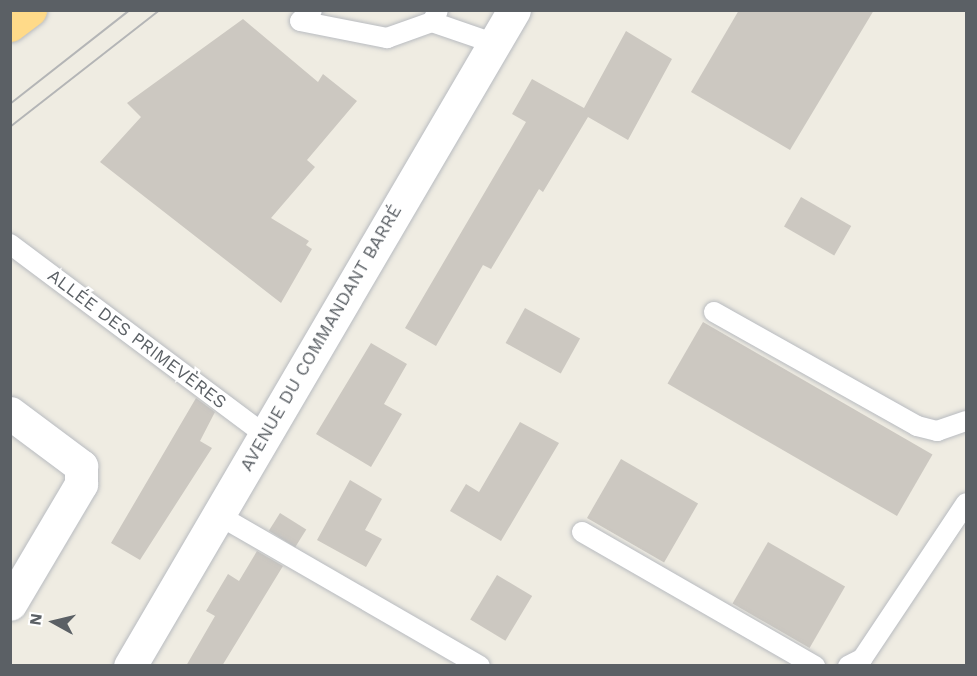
<!DOCTYPE html>
<html>
<head>
<meta charset="utf-8">
<style>
	body { margin:0 }
	#map { position:relative; width:977px; height:676px; overflow:hidden; background:#efece2; font-family:"Work Sans",sans-serif }
	div>[style] { position:absolute }
	.building>* { inset:0; background:#ccc8c1; transform-origin:0 0 }
	.roads { filter:drop-shadow(0 0 2px #b8bbc0) drop-shadow(0 0 2px #b8bbc0) }
	.service>* { height:20px; margin:-10px; padding:0 10px; transform-origin:10px; border-radius:10px; background:#fff }
	.minor>* { height:33px; margin:-16.5px; padding:0 16.5px; transform-origin:16.5px; border-radius:16.5px; background:#fff }
	.motorway>* { height:33px; margin:-16.5px; padding:0 16.5px; transform-origin:16.5px; border-radius:16.5px; background:#ffda89 }
	.tram>* { height:1.5px; margin:-0.75px; padding:0 0.75px; transform-origin:0.75px; border-radius:0.75px; background:#b4b5b6 }
	span { translate:-50% -50%; white-space:nowrap; text-align:center; line-height:1.15; -webkit-text-stroke:5px #fff; paint-order:stroke }
	.street-label { font-size:18px; color:#5b6065 }
	.frame { position:absolute; inset:0; border:12px solid #5b6065; pointer-events:none }
	.north { position:absolute; left:24px; top:592px; width:60px; height:60px; -webkit-text-stroke:4px #fff; paint-order:stroke; rotate:278deg; font-size:16px; font-weight:700; line-height:24px; text-align:center; color:#5b6065 }
	.north::after { content:''; display:block; margin:auto; width:21px; height:27px; background:#5b6065; clip-path:polygon(50% 0,100% 100%,50% 72%,0 100%) }
</style>
</head>
<body>
<div id="map">
	<div class="building">
		<i style="clip-path:polygon(739px 10px,874px 10px,790px 150px,691px 92px)"></i>
		<i style="clip-path:polygon(243px 19px,318px 82px,323px 74px,357px 101px,307px 160px,315px 167px,271px 218px,309px 241px,306px 245px,312px 249px,281px 303px,100px 162px,141px 117px,127px 103px)"></i>
		<i style="clip-path:polygon(626px 31px,672px 59px,628px 140px,588px 117px,543px 192px,539px 189px,491px 269px,483px 265px,436px 346px,405px 328px,526px 122px,512px 114px,532px 79px,584px 108px)"></i>
		<i style="left:801px;top:197px;width:58px;height:34px;rotate:30deg"></i>
		<i style="left:525px;top:308px;width:63px;height:40px;rotate:29deg"></i>
		<i style="left:703px;top:322px;width:265px;height:71px;rotate:30deg"></i>
		<i style="clip-path:polygon(371px 343px,407px 364px,384px 404px,402px 414px,371px 467px,316px 434px)"></i>
		<i style="clip-path:polygon(196px 398px,215px 412px,200px 441px,212px 448px,140px 560px,111px 543px)"></i>
		<i style="clip-path:polygon(520px 422px,559px 443px,501px 541px,450px 511px,466px 484px,479px 492px)"></i>
		<i style="left:621px;top:459px;width:89px;height:68px;rotate:30deg"></i>
		<i style="clip-path:polygon(350px 480px,382px 499px,365px 530px,382px 539px,366px 567px,317px 540px)"></i>
		<i style="left:280px;top:513px;width:31px;height:21px;rotate:32deg"></i>
		<i style="left:768px;top:542px;width:89px;height:71px;rotate:30deg"></i>
		<i style="clip-path:polygon(257px 551px,283px 566px,222px 666px,186px 666px,215px 616px,206px 611px,228px 574px,239px 581px)"></i>
		<i style="left:497px;top:575px;width:41px;height:52px;rotate:31deg"></i>
	</div>
	<div class="roads">
		<div class="service">
			<i style="left:312px;top:10px;width:16px;rotate:137deg"></i>
			<i style="left:300px;top:21px;width:89px;rotate:11.1deg"></i>
			<i style="left:387px;top:38px;width:48px;rotate:-19.6deg"></i>
			<i style="left:432px;top:22px;width:13px;rotate:-63deg"></i>
			<i style="left:432px;top:22px;width:68px;rotate:19deg"></i>
			<i style="left:10px;top:244px;width:317px;rotate:36.8deg"></i>
			<i style="left:714px;top:312px;width:233px;rotate:29.3deg"></i>
			<i style="left:917px;top:426px;width:21px;rotate:14deg"></i>
			<i style="left:937px;top:431px;width:31px;rotate:-19deg"></i>
			<i style="left:220px;top:516px;width:300px;rotate:30deg"></i>
			<i style="left:582px;top:532px;width:269px;rotate:29.9deg"></i>
			<i style="left:848px;top:666px;width:16px;rotate:-27deg"></i>
			<i style="left:862px;top:659px;width:187px;rotate:-56.3deg"></i>
		</div>
		<div class="minor">
			<i style="left:10px;top:413px;width:89px;rotate:36.7deg"></i>
			<i style="left:81px;top:466px;width:18px;rotate:90deg"></i>
			<i style="left:81px;top:484px;width:139px;rotate:120.6deg"></i>
			<i style="left:130px;top:666px;width:760px;rotate:-59.66deg"></i>
		</div>
		<div class="motorway">
			<i style="left:10px;top:25px;width:25px;rotate:-37deg"></i>
		</div>
	</div>
	<div class="tram">
		<i style="left:10px;top:104px;width:152px;rotate:-38.1deg"></i>
		<i style="left:10px;top:127px;width:190px;rotate:-38deg"></i>
	</div>
	<div class="street-label">
		<span style="left:321px;top:338px;rotate:-60deg">AVENUE DU COMMANDANT BARRÉ</span>
		<span style="left:137px;top:339px;rotate:37deg">ALLÉE DES PRIMEVÈRES</span>
	</div>
	<div class="frame"></div>
	<div class="north">N</div>
</div>
</body>
</html>
